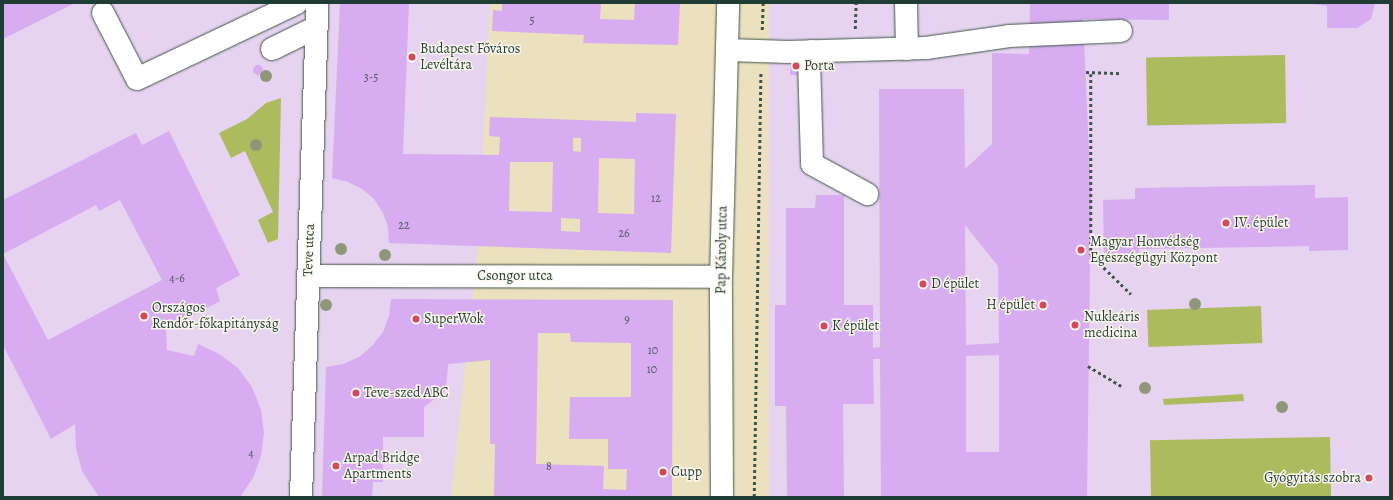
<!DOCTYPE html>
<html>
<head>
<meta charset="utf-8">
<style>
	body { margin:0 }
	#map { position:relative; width:1393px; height:500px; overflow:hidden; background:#ebe1bf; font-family:Alegreya,serif }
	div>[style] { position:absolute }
	.built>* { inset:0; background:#e6d3f0; transform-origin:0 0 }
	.green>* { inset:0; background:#acbb5e; transform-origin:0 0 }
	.building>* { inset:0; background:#d7acf0; transform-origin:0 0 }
	.round { border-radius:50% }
	.path>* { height:2.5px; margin-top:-1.25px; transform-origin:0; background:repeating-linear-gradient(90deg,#3e5649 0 3px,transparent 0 6px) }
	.roads { filter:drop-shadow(0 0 1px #3e5649) drop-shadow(0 0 1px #3e5649) }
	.minor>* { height:22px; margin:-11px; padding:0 11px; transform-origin:11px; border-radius:11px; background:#fff }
	.trees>* { width:12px; height:12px; margin:-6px; border-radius:50%; background:#8e9878 }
	.dots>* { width:11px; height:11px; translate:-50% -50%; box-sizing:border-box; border:2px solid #fbf7ec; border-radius:50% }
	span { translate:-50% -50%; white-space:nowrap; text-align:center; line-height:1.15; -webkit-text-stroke:3px #fbf7ec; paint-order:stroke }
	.number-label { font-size:12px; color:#4d5963 }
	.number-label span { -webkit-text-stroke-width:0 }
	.poi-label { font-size:14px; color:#1f3d34 }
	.left { translate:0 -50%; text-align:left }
	.right { translate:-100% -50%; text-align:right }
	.street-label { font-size:14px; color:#1f3d34 }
	.frame { position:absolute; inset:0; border:4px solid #1f3d34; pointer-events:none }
</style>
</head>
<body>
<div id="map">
	<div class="built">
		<i style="clip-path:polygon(3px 3px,490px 3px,478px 246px,451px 497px,3px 497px)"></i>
		<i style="left:769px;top:3px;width:621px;height:494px"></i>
	</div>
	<div class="green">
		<i style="left:1285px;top:55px;width:68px;height:139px;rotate:89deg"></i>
		<i style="clip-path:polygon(281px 98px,278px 239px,268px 243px,258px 220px,273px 212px,245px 151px,231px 158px,219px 133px,247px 119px,266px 103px)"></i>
		<i style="left:1261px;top:306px;width:37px;height:114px;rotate:88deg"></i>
		<i style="clip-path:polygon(1243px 394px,1244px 401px,1164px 405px,1163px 399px)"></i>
		<i style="left:1330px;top:437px;width:60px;height:180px;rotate:89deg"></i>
	</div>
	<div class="building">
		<i style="clip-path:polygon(3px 3px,75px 3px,3px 39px)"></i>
		<i style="clip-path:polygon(evenodd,340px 3px,409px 3px,403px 154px,499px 155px,500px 137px,489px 136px,490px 117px,636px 122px,636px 113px,676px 114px,671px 253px,389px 243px,388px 227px,383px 213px,374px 199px,362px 189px,348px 182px,332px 178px,340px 3px,573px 138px,581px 138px,581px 152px,573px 151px,573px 138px,340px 3px,599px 158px,635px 159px,634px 214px,598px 213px,599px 158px,340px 3px,510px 162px,553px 162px,552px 212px,509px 211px,510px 162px,340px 3px,561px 218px,580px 219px,580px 232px,561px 231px,561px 218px)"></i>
		<i style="clip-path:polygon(502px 3px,601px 3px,600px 19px,634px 20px,635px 3px,680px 3px,678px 45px,583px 43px,584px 35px,492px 31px,493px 10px,502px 11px)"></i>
		<i style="clip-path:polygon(evenodd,1030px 3px,1169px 3px,1169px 20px,1083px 19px,1091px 195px,1087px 497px,881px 497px,880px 359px,873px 359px,874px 404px,843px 404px,844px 497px,787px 496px,786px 406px,775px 406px,775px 305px,786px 305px,786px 208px,815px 208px,816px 195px,844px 195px,844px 305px,873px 305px,873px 348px,880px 347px,879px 89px,964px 89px,965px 169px,992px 144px,992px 53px,1029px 54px,1030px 3px,965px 225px,998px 266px,999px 343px,966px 345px,965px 225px,1030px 3px,999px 355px,999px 452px,966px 452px,966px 356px,999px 355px)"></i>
		<i style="clip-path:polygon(1305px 3px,1375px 3px,1371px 19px,1357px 28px,1327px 28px,1327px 6px)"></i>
		<i style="left:790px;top:58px;width:13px;height:17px"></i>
		<i class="round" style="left:253px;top:65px;width:10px;height:10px"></i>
		<i style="clip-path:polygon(evenodd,169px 131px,240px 275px,216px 288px,220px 301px,166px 330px,167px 350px,194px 356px,198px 344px,219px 354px,238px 368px,252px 387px,261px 410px,264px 433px,261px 456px,253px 478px,240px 497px,99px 497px,82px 471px,76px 448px,75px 424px,51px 439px,3px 345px,3px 200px,136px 133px,142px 145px,169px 131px,120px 200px,162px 280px,48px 340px,3px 254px,96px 205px,99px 211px,120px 200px)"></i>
		<i style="clip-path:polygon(1315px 185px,1315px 198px,1348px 197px,1348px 250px,1309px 251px,1309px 246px,1139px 249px,1139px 253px,1104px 254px,1103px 200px,1135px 199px,1135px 188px)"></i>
		<i style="clip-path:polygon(evenodd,391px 299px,673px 300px,672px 497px,494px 497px,495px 444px,490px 444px,490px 360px,448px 364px,446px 390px,424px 407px,424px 437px,383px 437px,383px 482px,373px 482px,372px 497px,322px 497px,326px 367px,343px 364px,359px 357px,372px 346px,383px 332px,389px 316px,391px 299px,538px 333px,570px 333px,571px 342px,631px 343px,631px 397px,570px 397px,569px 439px,608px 439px,608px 469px,627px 469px,626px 490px,603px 489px,604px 466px,536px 464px,538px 333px)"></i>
	</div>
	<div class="path">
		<i style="left:855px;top:29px;width:26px;rotate:-88deg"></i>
		<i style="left:762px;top:30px;width:27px;rotate:-88deg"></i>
		<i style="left:1086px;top:72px;width:36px;rotate:2deg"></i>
		<i style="left:1091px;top:74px;width:181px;rotate:90deg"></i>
		<i style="left:1091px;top:255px;width:56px;rotate:44.3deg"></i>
		<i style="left:1088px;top:366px;width:39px;rotate:31deg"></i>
		<i style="left:754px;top:497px;width:424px;rotate:-89.1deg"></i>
	</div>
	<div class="roads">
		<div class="minor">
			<i style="left:906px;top:3px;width:46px;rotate:88.8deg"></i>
			<i style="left:103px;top:13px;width:74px;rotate:62.7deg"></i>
			<i style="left:137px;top:79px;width:177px;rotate:-25.4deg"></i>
			<i style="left:272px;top:49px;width:50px;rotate:-26.1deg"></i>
			<i style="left:727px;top:50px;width:62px;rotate:1.8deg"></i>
			<i style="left:789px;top:52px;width:137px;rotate:-1.7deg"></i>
			<i style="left:926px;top:48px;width:84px;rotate:-8.2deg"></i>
			<i style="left:1009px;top:36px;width:112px;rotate:-2.6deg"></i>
			<i style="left:812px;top:51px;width:9px;rotate:108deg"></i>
			<i style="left:809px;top:60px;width:104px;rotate:88.3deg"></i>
			<i style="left:812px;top:164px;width:63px;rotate:28.6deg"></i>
			<i style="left:309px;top:276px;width:412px;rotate:0.1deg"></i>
			<i style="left:301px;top:497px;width:494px;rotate:-88.1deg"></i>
			<i style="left:722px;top:497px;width:220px;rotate:-90.3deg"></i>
			<i style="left:721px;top:277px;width:274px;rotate:-88.5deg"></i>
		</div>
	</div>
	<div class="trees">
		<i style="left:266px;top:76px"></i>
		<i style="left:256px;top:145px"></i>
		<i style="left:341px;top:249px"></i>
		<i style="left:385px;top:255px"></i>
		<i style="left:1195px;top:304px"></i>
		<i style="left:326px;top:305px"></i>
		<i style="left:1145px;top:388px"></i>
		<i style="left:1282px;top:407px"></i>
	</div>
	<div class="dots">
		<i style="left:412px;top:57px;background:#d1495b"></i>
		<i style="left:796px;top:66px;background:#d1495b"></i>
		<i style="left:1226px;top:223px;background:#d1495b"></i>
		<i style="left:1081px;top:250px;background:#d1495b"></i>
		<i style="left:923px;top:284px;background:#d1495b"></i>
		<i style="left:1043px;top:305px;background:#d1495b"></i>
		<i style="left:144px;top:316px;background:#d1495b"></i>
		<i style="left:416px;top:319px;background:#d1495b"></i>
		<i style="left:1075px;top:325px;background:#d1495b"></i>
		<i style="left:824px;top:326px;background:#d1495b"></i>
		<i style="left:356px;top:393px;background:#d1495b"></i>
		<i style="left:336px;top:466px;background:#d1495b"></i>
		<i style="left:663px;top:472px;background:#d1495b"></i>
		<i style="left:1369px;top:478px;background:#d1495b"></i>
	</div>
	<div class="number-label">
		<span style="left:532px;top:21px">5</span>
		<span style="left:371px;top:78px">3-5</span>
		<span style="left:656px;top:199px">12</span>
		<span style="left:404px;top:226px">22</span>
		<span style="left:624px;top:234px">26</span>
		<span style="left:177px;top:279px">4-6</span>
		<span style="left:627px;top:320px">9</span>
		<span style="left:653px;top:351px">10</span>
		<span style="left:652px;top:370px">10</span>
		<span style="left:251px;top:454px">4</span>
		<span style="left:549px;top:467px">8</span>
	</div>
	<div class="poi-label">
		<span class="left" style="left:420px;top:57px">Budapest Főváros<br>Levéltára</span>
		<span class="left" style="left:804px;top:66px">Porta</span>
		<span class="left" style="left:1234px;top:223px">IV. épület</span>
		<span class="left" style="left:1090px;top:250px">Magyar Honvédség<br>Egészségügyi Központ</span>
		<span class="left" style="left:931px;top:284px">D épület</span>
		<span class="right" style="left:1035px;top:305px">H épület</span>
		<span class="left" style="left:152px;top:316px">Országos<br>Rendőr-főkapitányság</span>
		<span class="left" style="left:1084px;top:325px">Nukleáris<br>medicina</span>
		<span class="left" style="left:424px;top:319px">SuperWok</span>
		<span class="left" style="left:832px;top:326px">K épület</span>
		<span class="left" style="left:364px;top:393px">Teve-szed ABC</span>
		<span class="left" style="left:344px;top:466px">Arpad Bridge<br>Apartments</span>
		<span class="left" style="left:671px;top:472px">Cupp</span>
		<span class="right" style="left:1361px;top:478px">Gyógyítás szobra</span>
	</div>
	<div class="street-label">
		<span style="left:309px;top:250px;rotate:-88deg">Teve utca</span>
		<span style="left:722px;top:250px;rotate:-89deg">Pap Károly utca</span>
		<span style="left:515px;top:276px">Csongor utca</span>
	</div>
	<div class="frame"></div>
</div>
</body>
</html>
